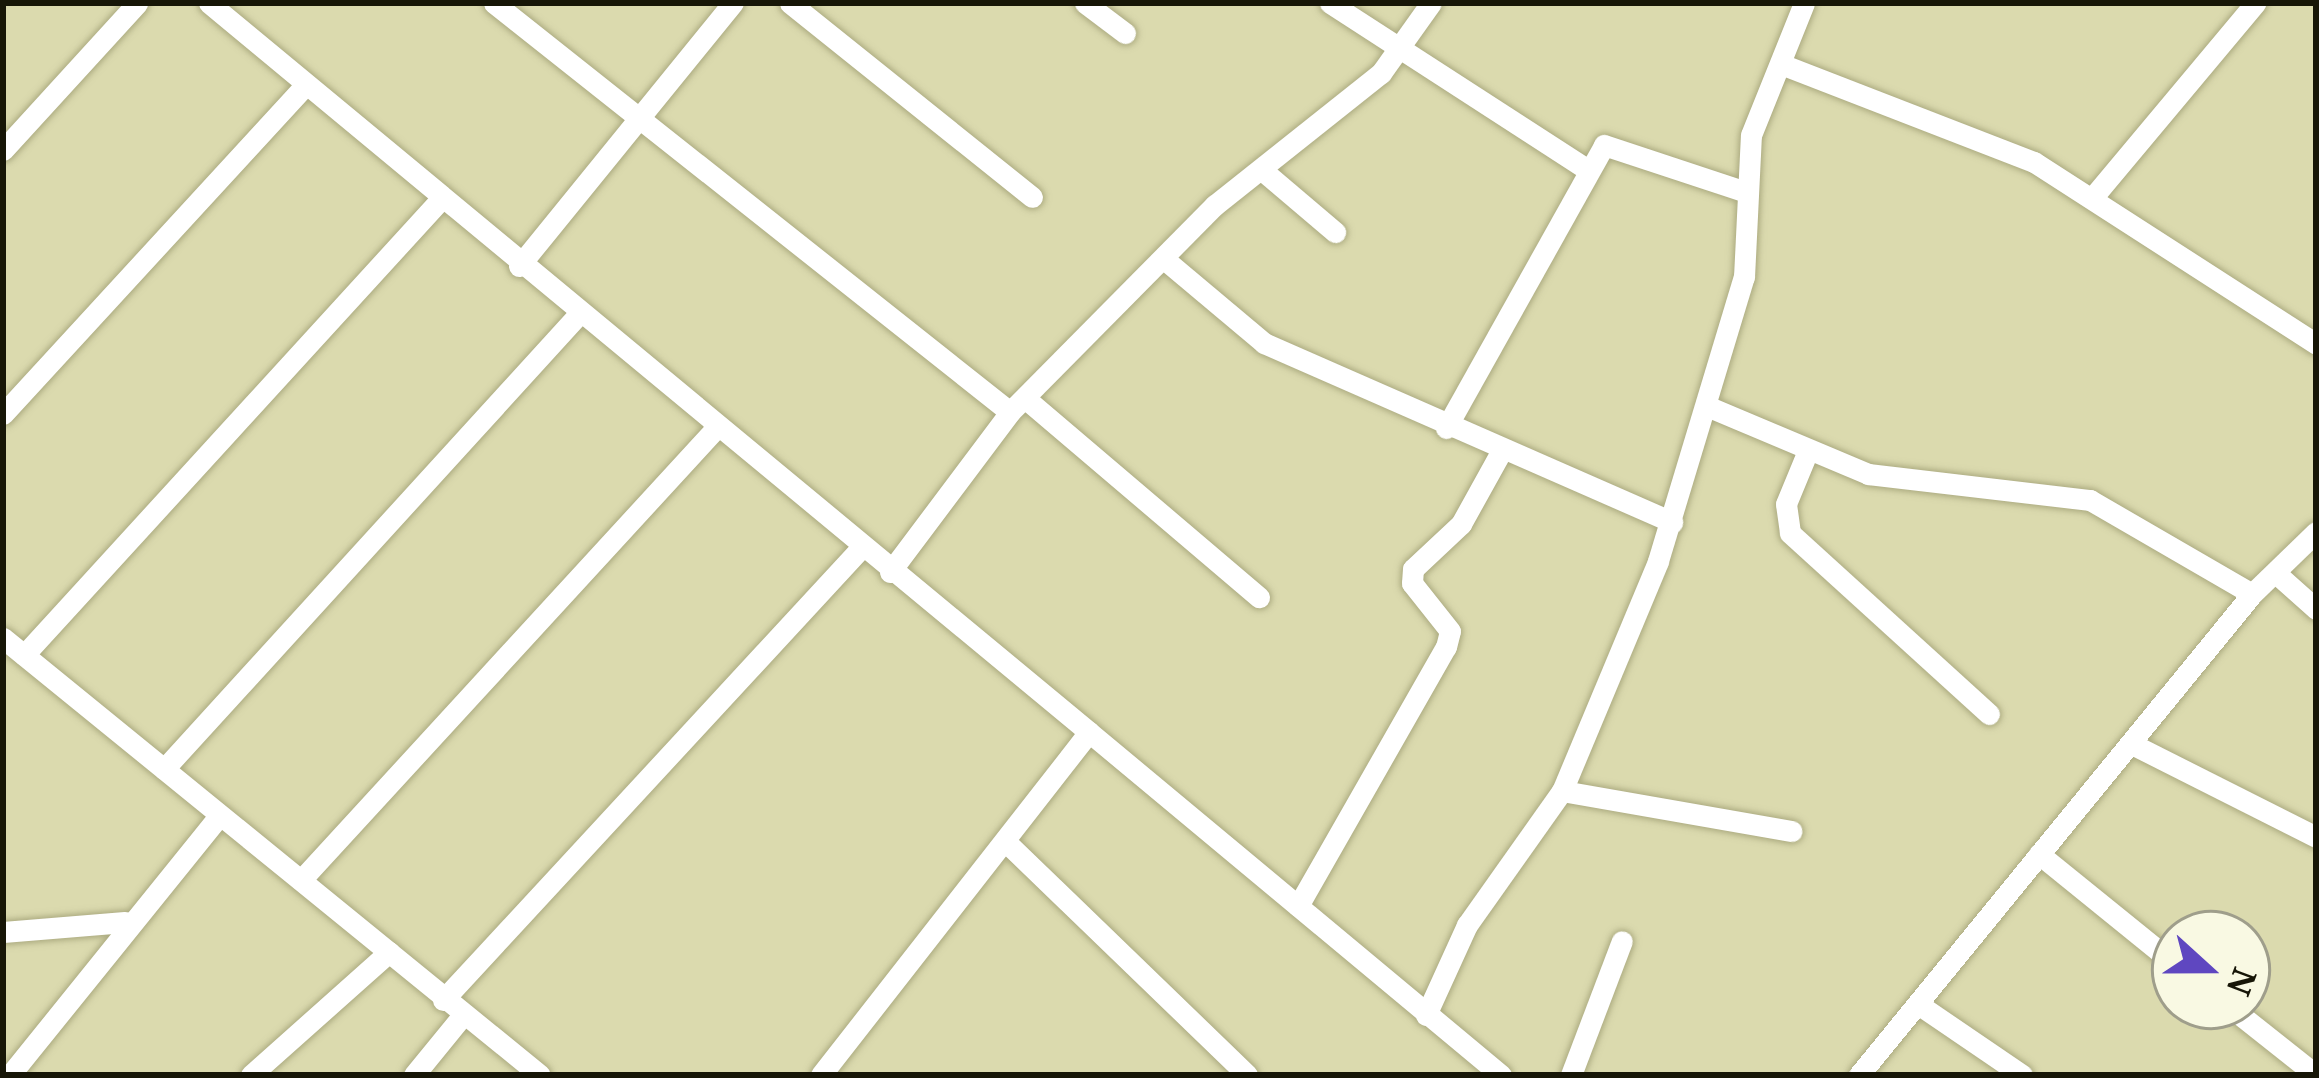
<!DOCTYPE html>
<html>
<head>
<meta charset="utf-8">
<style>
	body { margin:0 }
	#map { position:relative; width:2319px; height:1078px; overflow:hidden; background:#dbdaae; font-family:"Noto Serif",serif }
	div>[style] { position:absolute }
	.roads { filter:drop-shadow(0 0 3px #acab81) drop-shadow(0 0 3px #acab81) }
	.minor>* { height:21px; margin:-10.5px; padding:0 10.5px; transform-origin:10.5px; border-radius:10.5px; background:#fff }
	span { translate:-50% -50%; white-space:nowrap; text-align:center; line-height:1.15; -webkit-text-stroke:9px #f9f9e3; paint-order:stroke }
	.frame { position:absolute; inset:0; border:6px solid #171607; pointer-events:none }
	.north { position:absolute; left:2151px; top:910px; width:120px; height:120px; box-sizing:border-box; background:#f9f9e3; border:3px solid #9f9e8b; border-radius:50%; rotate:111deg; font-size:33px; font-weight:700; line-height:48px; text-align:center; color:#171607 }
	.north::after { content:''; display:block; margin:auto; width:42px; height:54px; background:#5f47c0; clip-path:polygon(50% 0,100% 100%,50% 72%,0 100%) }
</style>
</head>
<body>
<div id="map">
	<div class="roads">
		<div class="minor">
			<i style="left:209px;top:3px;width:1143px;rotate:39.64deg"></i>
			<i style="left:1089px;top:732px;width:435px;rotate:128deg"></i>
			<i style="left:494px;top:3px;width:658px;rotate:38.4deg"></i>
			<i style="left:790px;top:3px;width:310px;rotate:38.7deg"></i>
			<i style="left:1085px;top:3px;width:50px;rotate:36.9deg"></i>
			<i style="left:1330px;top:3px;width:304px;rotate:32.9deg"></i>
			<i style="left:1781px;top:64px;width:271px;rotate:21.2deg"></i>
			<i style="left:2034px;top:162px;width:336px;rotate:32.8deg"></i>
			<i style="left:3px;top:150px;width:199px;rotate:-47.6deg"></i>
			<i style="left:1262px;top:170px;width:96px;rotate:40.3deg"></i>
			<i style="left:2093px;top:197px;width:253px;rotate:-50.1deg"></i>
			<i style="left:1164px;top:259px;width:131px;rotate:40deg"></i>
			<i style="left:1264px;top:343px;width:446px;rotate:23.7deg"></i>
			<i style="left:519px;top:266px;width:339px;rotate:-50.9deg"></i>
			<i style="left:1026px;top:399px;width:306px;rotate:40.4deg"></i>
			<i style="left:1709px;top:407px;width:173px;rotate:22.8deg"></i>
			<i style="left:1868px;top:474px;width:224px;rotate:6.7deg"></i>
			<i style="left:2090px;top:500px;width:187px;rotate:30.1deg"></i>
			<i style="left:3px;top:414px;width:446px;rotate:-47.4deg"></i>
			<i style="left:1446px;top:428px;width:324px;rotate:-60.8deg"></i>
			<i style="left:1604px;top:145px;width:150px;rotate:18.3deg"></i>
			<i style="left:1807px;top:453px;width:55px;rotate:112.4deg"></i>
			<i style="left:1786px;top:504px;width:29px;rotate:82deg"></i>
			<i style="left:1790px;top:533px;width:269px;rotate:42.3deg"></i>
			<i style="left:890px;top:572px;width:200px;rotate:-53.1deg"></i>
			<i style="left:1010px;top:412px;width:291px;rotate:-45.3deg"></i>
			<i style="left:1215px;top:205px;width:212px;rotate:-38.5deg"></i>
			<i style="left:1381px;top:73px;width:86px;rotate:-54.5deg"></i>
			<i style="left:2279px;top:576px;width:50px;rotate:41.7deg"></i>
			<i style="left:3px;top:638px;width:692px;rotate:39.14deg"></i>
			<i style="left:24px;top:655px;width:618px;rotate:-47.56deg"></i>
			<i style="left:1089px;top:732px;width:536px;rotate:39.78deg"></i>
			<i style="left:2134px;top:745px;width:204px;rotate:26.8deg"></i>
			<i style="left:164px;top:769px;width:614px;rotate:-47.64deg"></i>
			<i style="left:1562px;top:791px;width:233px;rotate:9.9deg"></i>
			<i style="left:1006px;top:842px;width:335px;rotate:44deg"></i>
			<i style="left:2039px;top:854px;width:175px;rotate:39deg"></i>
			<i style="left:301px;top:880px;width:614px;rotate:-47.44deg"></i>
			<i style="left:1298px;top:906px;width:298px;rotate:-60.3deg"></i>
			<i style="left:1446px;top:647px;width:16px;rotate:-76deg"></i>
			<i style="left:1450px;top:631px;width:61px;rotate:-128.4deg"></i>
			<i style="left:1412px;top:583px;width:14px;rotate:-86deg"></i>
			<i style="left:1413px;top:569px;width:66px;rotate:-43.2deg"></i>
			<i style="left:1461px;top:524px;width:85px;rotate:-61deg"></i>
			<i style="left:3px;top:932px;width:122px;rotate:-4.7deg"></i>
			<i style="left:443px;top:1000px;width:614px;rotate:-47.24deg"></i>
			<i style="left:1918px;top:1004px;width:126px;rotate:34.3deg"></i>
			<i style="left:2229px;top:1006px;width:111px;rotate:38.4deg"></i>
			<i style="left:1426px;top:1015px;width:99px;rotate:-65.5deg"></i>
			<i style="left:1467px;top:925px;width:164px;rotate:-54.7deg"></i>
			<i style="left:1562px;top:791px;width:249px;rotate:-67.3deg"></i>
			<i style="left:1658px;top:561px;width:297px;rotate:-73.2deg"></i>
			<i style="left:1744px;top:277px;width:142px;rotate:-87.2deg"></i>
			<i style="left:1751px;top:135px;width:142px;rotate:-68.1deg"></i>
			<i style="left:10px;top:1075px;width:333px;rotate:-51.1deg"></i>
			<i style="left:251px;top:1075px;width:185px;rotate:-41.7deg"></i>
			<i style="left:414px;top:1075px;width:77px;rotate:-50.8deg"></i>
			<i style="left:1571px;top:1075px;width:143px;rotate:-69.2deg"></i>
			<i style="left:1859px;top:1075px;width:621px;rotate:-50.75deg"></i>
			<i style="left:2252px;top:594px;width:89px;rotate:-44.1deg"></i>
		</div>
	</div>
	<div class="frame"></div>
	<div class="north">N</div>
</div>
</body>
</html>
